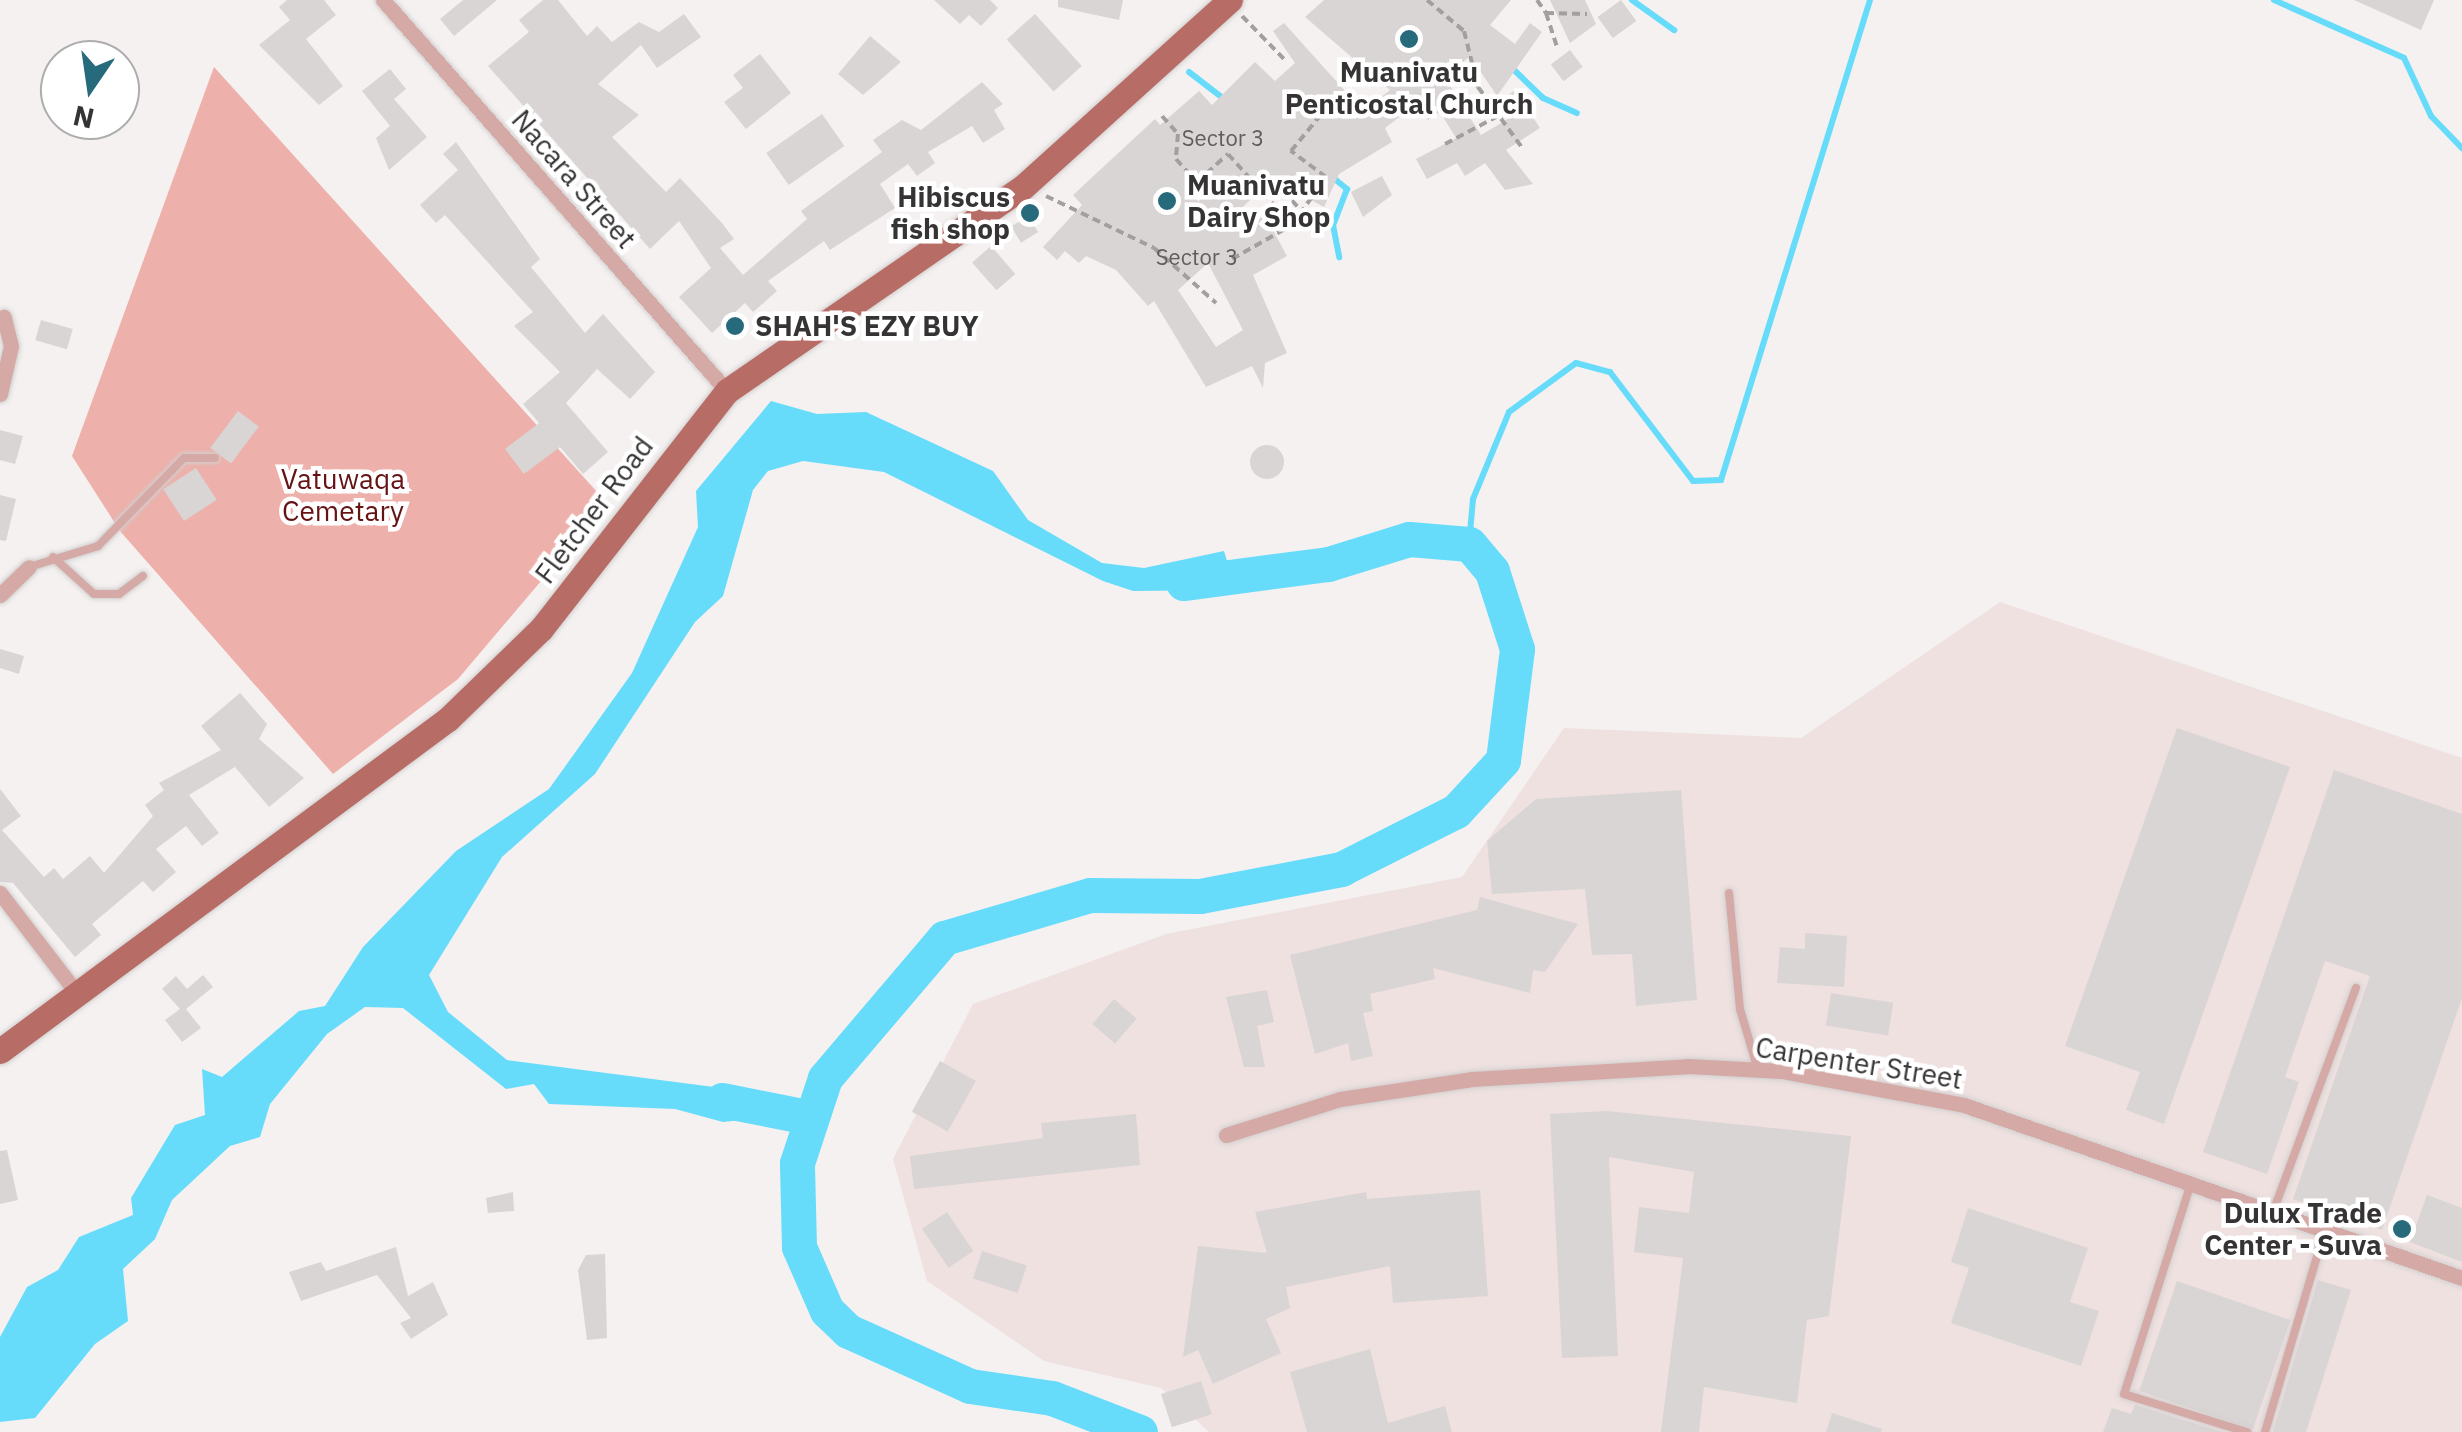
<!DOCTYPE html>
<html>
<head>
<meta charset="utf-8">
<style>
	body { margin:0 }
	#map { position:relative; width:2462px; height:1432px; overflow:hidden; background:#f5f1f1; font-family:"IBM Plex Sans",sans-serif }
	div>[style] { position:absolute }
	.built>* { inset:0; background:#eee1e0 }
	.green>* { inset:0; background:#edb0aa }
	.water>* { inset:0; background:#66dcfa }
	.stream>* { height:6px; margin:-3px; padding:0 3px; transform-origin:3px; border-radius:3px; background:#66dcfa }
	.river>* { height:35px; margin:-17.5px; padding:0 17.5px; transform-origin:17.5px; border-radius:17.5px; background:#66dcfa }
	.building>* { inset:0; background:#dad5d5; transform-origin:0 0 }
	.round { border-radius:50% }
	.path>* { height:4px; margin-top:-2px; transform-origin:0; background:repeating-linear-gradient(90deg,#a29f9f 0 8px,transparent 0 13px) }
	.roads { filter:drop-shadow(0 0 2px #d2cfcf) drop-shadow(0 0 2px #d2cfcf) }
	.lane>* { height:8px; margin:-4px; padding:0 4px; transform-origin:4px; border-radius:4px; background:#d5aaa6 }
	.street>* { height:15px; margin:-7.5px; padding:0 7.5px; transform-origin:7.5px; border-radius:7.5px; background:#d5aaa6 }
	.primary>* { height:25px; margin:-12.5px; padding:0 12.5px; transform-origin:12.5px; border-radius:12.5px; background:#b76c66 }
	.dots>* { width:28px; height:28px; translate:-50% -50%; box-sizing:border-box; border:5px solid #fff; border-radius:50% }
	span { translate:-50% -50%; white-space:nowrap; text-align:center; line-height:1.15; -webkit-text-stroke:9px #fff; paint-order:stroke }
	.number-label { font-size:22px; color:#5e5c5c }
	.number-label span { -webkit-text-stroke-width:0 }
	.poi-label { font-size:28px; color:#353333; font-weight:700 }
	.left { translate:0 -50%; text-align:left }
	.right { translate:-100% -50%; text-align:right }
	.street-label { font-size:28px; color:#353333 }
	.park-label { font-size:28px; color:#651314 }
	.north { position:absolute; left:40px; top:40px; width:100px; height:100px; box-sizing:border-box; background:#fff; border:2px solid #aeadad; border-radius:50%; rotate:193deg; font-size:28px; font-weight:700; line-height:40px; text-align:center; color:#353333 }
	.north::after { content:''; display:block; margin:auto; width:35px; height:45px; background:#266a7b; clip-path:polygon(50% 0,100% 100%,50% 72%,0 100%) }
</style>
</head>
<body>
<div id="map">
	<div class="built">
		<i style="clip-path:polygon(2000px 602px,2462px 758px,2462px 1432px,1209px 1432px,1161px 1388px,1044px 1361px,927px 1281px,893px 1159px,973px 1004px,1166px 934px,1462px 877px,1564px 728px,1801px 738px)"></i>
	</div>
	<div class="green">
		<i style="clip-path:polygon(214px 67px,607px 503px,458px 679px,333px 774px,120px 531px,72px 456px)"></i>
	</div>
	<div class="water">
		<i style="clip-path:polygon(771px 401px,817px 414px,866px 412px,993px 471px,1028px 520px,1102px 563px,1144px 568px,1224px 551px,1236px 590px,1133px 591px,1103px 581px,884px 472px,803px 461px,768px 471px,753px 490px,723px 596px,695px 622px,595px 774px,502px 857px,429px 975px,448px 1012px,507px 1060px,768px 1094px,768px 1117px,723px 1122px,675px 1109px,549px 1104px,534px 1084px,506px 1089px,403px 1008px,365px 1007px,327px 1034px,270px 1104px,260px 1137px,230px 1146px,172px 1200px,155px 1239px,123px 1269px,128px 1321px,95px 1344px,35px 1418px,0 1422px,0 1337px,27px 1287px,58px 1270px,79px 1237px,133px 1215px,131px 1198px,175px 1125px,205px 1115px,202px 1069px,222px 1077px,299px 1011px,325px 1006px,363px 947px,456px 851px,549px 789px,632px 673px,698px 527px,696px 491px)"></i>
	</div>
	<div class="stream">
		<i style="left:1632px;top:0;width:52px;rotate:35.5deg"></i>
		<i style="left:2274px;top:0;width:142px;rotate:24deg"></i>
		<i style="left:2404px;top:58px;width:64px;rotate:65deg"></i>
		<i style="left:2431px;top:116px;width:45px;rotate:45.9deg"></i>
		<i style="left:1510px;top:66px;width:46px;rotate:44.1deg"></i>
		<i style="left:1543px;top:98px;width:37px;rotate:24deg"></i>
		<i style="left:1189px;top:72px;width:44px;rotate:37.6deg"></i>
		<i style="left:1331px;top:176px;width:21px;rotate:39deg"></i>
		<i style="left:1347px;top:189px;width:39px;rotate:111deg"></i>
		<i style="left:1333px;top:225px;width:33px;rotate:79deg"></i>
		<i style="left:1469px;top:544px;width:45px;rotate:-84.9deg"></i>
		<i style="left:1473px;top:499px;width:94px;rotate:-67.5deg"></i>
		<i style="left:1509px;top:412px;width:83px;rotate:-36.2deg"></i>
		<i style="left:1576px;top:363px;width:35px;rotate:15deg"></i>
		<i style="left:1610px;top:372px;width:137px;rotate:52.7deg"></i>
		<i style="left:1693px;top:481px;width:28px;rotate:-2deg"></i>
		<i style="left:1721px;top:480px;width:503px;rotate:-72.75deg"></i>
	</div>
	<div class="river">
		<i style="left:722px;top:1100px;width:88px;rotate:11.2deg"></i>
		<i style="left:1140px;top:1432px;width:94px;rotate:-158.9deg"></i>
		<i style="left:1052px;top:1398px;width:83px;rotate:-171.7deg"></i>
		<i style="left:970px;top:1386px;width:134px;rotate:-155.7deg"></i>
		<i style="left:848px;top:1331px;width:29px;rotate:-136deg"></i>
		<i style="left:827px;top:1311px;width:70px;rotate:-113.6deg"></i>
		<i style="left:799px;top:1247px;width:84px;rotate:-91.4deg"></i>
		<i style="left:797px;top:1163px;width:89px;rotate:-71.8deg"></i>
		<i style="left:825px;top:1078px;width:184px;rotate:-49.6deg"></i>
		<i style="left:944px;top:938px;width:152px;rotate:-16.4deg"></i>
		<i style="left:1090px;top:895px;width:110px;rotate:0.5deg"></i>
		<i style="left:1200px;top:896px;width:144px;rotate:-10.8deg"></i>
		<i style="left:1341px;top:869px;width:129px;rotate:-26.8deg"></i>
		<i style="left:1456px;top:811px;width:69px;rotate:-47.3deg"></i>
		<i style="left:1503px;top:760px;width:112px;rotate:-82.8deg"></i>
		<i style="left:1517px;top:649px;width:82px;rotate:-107.8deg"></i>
		<i style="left:1492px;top:571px;width:35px;rotate:-130deg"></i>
		<i style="left:1469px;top:544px;width:60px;rotate:-175.2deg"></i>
		<i style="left:1409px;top:539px;width:85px;rotate:162.8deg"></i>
		<i style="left:1328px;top:564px;width:146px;rotate:172.5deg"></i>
	</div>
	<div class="building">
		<i style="clip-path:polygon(287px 0,324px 0,336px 15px,306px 39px,343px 86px,319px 105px,259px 45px,290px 20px,279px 7px)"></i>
		<i style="clip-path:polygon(463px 0,497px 0,454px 36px,440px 19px)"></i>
		<i style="clip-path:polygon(543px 0,558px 0,587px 36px,597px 26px,612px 42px,639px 22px,659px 32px,684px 14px,701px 37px,657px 68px,641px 45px,598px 84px,639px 115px,612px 137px,666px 192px,680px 178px,722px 223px,734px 239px,720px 248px,743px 275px,807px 219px,801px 211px,882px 152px,873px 140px,902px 120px,921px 130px,982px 82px,1003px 104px,994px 110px,1005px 129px,983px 143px,972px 126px,928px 152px,935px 163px,917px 176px,908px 164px,880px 184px,895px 208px,830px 250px,824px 241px,768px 281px,777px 291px,753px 312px,745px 303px,712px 333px,679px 297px,711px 268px,679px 221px,650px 249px,488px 66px,529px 32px,519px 20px)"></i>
		<i style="clip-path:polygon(934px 0,990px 0,998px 8px,981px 26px,969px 15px,960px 24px)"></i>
		<i style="clip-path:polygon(1058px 0,1123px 0,1119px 20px,1058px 7px)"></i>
		<i style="clip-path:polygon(evenodd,1324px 0,1511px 0,1490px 25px,1515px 44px,1530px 23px,1542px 32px,1497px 96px,1470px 56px,1445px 78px,1481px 135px,1508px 119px,1497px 103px,1515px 90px,1540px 128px,1506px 150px,1533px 184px,1505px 190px,1485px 163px,1465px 176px,1457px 163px,1427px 179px,1416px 159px,1456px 138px,1440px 112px,1428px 120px,1410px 109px,1385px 128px,1392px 142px,1339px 174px,1324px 207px,1272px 179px,1224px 225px,1279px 214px,1274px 232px,1287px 256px,1253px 275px,1287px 353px,1265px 363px,1263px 388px,1252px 366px,1206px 387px,1154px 301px,1148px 306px,1116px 270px,1086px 256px,1079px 263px,1065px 251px,1057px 260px,1043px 247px,1082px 205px,1073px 195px,1155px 119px,1160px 125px,1199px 91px,1212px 105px,1255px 62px,1275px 81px,1295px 63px,1273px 31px,1284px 23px,1363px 111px,1390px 90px,1305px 17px,1324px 0,1208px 263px,1243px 330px,1216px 347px,1178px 290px,1208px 263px)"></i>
		<i style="clip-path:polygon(1550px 0,1585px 0,1596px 24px,1570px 43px)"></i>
		<i style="left:1621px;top:0;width:26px;height:29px;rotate:54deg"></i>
		<i style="clip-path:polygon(2354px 0,2434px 0,2421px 30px)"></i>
		<i style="left:1035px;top:14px;width:70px;height:38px;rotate:48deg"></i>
		<i style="clip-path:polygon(870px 36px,901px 62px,863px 95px,838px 74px)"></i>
		<i style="left:1570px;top:50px;width:21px;height:24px;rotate:53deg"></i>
		<i style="clip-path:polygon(760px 54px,791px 93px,746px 129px,724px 102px,743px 88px,733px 75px)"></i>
		<i style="clip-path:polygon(390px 69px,406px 89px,394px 99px,427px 137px,389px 170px,376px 138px,390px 126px,362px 91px)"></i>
		<i style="left:822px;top:114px;width:39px;height:68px;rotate:55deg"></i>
		<i style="clip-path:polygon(456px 142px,540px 259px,531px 267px,585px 333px,603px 314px,655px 372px,630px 399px,597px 369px,566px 403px,608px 452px,583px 474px,560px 447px,524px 474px,505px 449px,539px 423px,523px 404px,560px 372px,514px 326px,533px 312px,445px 215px,436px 223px,420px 205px,458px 170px,443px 154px)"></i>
		<i style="clip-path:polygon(1382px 176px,1392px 195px,1363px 217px,1351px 192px)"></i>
		<i style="left:1028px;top:216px;width:19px;height:20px;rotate:58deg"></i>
		<i style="left:991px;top:246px;width:37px;height:25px;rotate:49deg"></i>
		<i style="left:41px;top:320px;width:33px;height:21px;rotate:16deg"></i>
		<i style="left:238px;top:411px;width:26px;height:46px;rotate:37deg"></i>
		<i style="clip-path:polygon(0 430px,23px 436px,15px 464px,0 460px)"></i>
		<i class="round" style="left:1250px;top:445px;width:34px;height:34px"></i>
		<i style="left:196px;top:468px;width:38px;height:39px;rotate:57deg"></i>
		<i style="clip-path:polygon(0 495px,16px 499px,6px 541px,0 540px)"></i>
		<i style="clip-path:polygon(0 649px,24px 656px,19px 674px,0 668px)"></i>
		<i style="clip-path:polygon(240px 693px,267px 724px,259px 739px,304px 778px,269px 807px,235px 767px,189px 795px,219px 833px,202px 846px,186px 826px,156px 849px,176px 872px,153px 892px,143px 881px,92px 924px,101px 935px,75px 957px,13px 883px,0 882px,0 789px,21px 816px,2px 830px,44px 877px,54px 868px,63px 879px,90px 856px,104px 873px,153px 816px,145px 805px,164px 790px,159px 783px,221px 750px,201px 726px)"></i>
		<i style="clip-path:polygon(2177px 728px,2290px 767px,2164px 1124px,2126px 1110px,2140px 1072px,2065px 1046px)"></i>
		<i style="clip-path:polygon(2334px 770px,2462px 814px,2462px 998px,2382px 1230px,2293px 1199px,2370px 976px,2325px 961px,2285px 1077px,2299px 1082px,2267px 1174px,2203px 1152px)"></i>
		<i style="clip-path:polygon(1681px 790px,1697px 1000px,1636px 1006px,1632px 954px,1592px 955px,1585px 889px,1492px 894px,1487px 841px,1536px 799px)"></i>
		<i style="clip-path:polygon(1480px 897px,1578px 924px,1545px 972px,1533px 970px,1530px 993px,1433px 968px,1435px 979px,1370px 994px,1373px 1011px,1363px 1013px,1373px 1056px,1351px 1061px,1348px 1043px,1315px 1054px,1290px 955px,1477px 910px)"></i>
		<i style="clip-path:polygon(1805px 933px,1847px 936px,1844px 987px,1777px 983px,1780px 947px,1805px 949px)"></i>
		<i style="clip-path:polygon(203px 975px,213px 987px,186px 1009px,201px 1028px,182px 1042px,165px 1020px,180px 1009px,162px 989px,176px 976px,187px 989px)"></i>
		<i style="clip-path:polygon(1267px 990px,1274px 1022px,1257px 1026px,1265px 1067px,1244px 1067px,1226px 997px)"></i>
		<i style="left:1831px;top:993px;width:63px;height:33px;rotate:9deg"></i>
		<i style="left:1114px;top:999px;width:30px;height:33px;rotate:41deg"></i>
		<i style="left:940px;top:1061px;width:41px;height:58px;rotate:29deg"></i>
		<i style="clip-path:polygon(1607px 1111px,1851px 1136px,1829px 1316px,1807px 1320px,1797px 1403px,1704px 1387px,1699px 1432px,1661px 1432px,1683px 1258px,1634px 1252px,1639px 1207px,1689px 1213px,1694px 1172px,1609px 1157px,1618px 1356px,1562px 1358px,1550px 1114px)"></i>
		<i style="clip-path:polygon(1136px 1114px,1140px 1165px,914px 1189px,910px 1156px,1043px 1138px,1041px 1123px)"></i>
		<i style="clip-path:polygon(7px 1150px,18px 1200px,0 1204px,0 1151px)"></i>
		<i style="clip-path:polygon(1480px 1190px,1488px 1296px,1393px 1303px,1390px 1266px,1286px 1287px,1290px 1308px,1266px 1319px,1281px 1353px,1213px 1384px,1198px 1350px,1183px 1357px,1198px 1246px,1267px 1253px,1255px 1212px,1366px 1192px,1367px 1199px)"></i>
		<i style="clip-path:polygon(513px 1192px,514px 1211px,488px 1213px,486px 1198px)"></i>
		<i style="clip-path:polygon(2427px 1195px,2462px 1208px,2462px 1262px,2410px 1242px)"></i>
		<i style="clip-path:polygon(1968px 1208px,2088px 1248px,2070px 1302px,2099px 1311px,2081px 1366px,1951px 1323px,1969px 1268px,1951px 1262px)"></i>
		<i style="left:947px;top:1212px;width:47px;height:30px;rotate:56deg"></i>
		<i style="clip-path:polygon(396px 1247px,408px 1296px,433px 1282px,448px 1315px,411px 1339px,400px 1323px,411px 1318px,377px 1275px,301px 1301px,289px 1272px,321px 1262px,326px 1271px)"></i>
		<i style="left:982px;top:1251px;width:47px;height:29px;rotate:18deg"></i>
		<i style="clip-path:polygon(605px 1254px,607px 1338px,587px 1340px,578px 1270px,586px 1255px)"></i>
		<i style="clip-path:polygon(2318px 1280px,2351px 1290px,2306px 1432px,2273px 1432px)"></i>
		<i style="left:2177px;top:1281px;width:120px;height:116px;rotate:19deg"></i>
		<i style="clip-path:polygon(1370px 1349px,1388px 1423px,1445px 1406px,1452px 1432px,1307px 1432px,1290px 1372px)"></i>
		<i style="left:1201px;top:1381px;width:35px;height:42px;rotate:72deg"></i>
		<i style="clip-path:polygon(2135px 1405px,2222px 1432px,2103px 1432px,2112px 1408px,2131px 1414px)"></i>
		<i style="clip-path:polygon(1832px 1413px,1882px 1429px,1881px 1432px,1826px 1432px)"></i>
	</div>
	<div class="path">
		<i style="left:1427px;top:0;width:48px;rotate:40deg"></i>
		<i style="left:1464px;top:31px;width:58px;rotate:76deg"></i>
		<i style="left:1478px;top:87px;width:77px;rotate:54deg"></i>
		<i style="left:1537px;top:0;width:16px;rotate:55deg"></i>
		<i style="left:1546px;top:13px;width:41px;rotate:1.4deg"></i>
		<i style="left:1546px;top:13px;width:38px;rotate:72deg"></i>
		<i style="left:1242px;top:16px;width:60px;rotate:45.7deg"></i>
		<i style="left:1162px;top:116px;width:24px;rotate:48deg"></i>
		<i style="left:1178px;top:134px;width:25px;rotate:95deg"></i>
		<i style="left:1176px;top:159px;width:31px;rotate:48deg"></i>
		<i style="left:1197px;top:182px;width:42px;rotate:-42.1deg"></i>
		<i style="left:1228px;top:154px;width:96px;rotate:48deg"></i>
		<i style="left:1292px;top:225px;width:59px;rotate:-54.7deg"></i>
		<i style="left:1326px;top:177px;width:44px;rotate:-143.4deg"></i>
		<i style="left:1291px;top:151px;width:52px;rotate:-50.5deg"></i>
		<i style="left:1445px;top:144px;width:60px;rotate:-27.8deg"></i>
		<i style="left:1197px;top:182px;width:19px;rotate:47deg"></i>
		<i style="left:1283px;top:191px;width:33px;rotate:47deg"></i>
		<i style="left:1046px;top:196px;width:120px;rotate:25.7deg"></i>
		<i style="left:1154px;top:248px;width:83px;rotate:41.6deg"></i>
		<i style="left:1232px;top:259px;width:69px;rotate:-29.5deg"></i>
	</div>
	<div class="roads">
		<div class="lane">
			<i style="left:53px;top:557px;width:55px;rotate:42.1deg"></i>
			<i style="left:94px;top:594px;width:25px"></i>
			<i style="left:119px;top:594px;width:30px;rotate:-37deg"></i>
			<i style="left:29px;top:567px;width:72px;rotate:-16.9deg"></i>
			<i style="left:98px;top:546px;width:123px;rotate:-45.7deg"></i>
			<i style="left:184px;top:458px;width:31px"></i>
			<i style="left:1729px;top:893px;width:117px;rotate:84.6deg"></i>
			<i style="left:1740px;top:1009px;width:64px;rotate:73.6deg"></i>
			<i style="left:2191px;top:1183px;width:221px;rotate:107.6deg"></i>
			<i style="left:2124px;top:1394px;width:129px;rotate:17.2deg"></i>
			<i style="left:2273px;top:1212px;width:239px;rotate:-69.7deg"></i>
			<i style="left:2265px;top:1432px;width:211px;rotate:-73.5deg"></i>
		</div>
		<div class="street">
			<i style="left:383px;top:0;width:521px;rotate:48.66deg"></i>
			<i style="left:0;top:394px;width:49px;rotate:-77.1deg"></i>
			<i style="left:11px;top:346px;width:30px;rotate:-104deg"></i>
			<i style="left:0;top:595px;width:40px;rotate:-44deg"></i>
			<i style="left:0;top:893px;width:130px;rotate:52.5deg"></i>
			<i style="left:1226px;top:1135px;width:120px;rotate:-17.5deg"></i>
			<i style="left:1340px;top:1099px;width:134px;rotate:-8.6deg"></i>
			<i style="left:1472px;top:1079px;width:216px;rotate:-3.4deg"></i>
			<i style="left:1688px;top:1066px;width:93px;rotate:3.1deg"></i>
			<i style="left:1781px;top:1071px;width:186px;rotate:10.5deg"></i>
			<i style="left:1964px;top:1105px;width:527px;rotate:19.16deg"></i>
		</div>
		<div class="primary">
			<i style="left:0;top:1051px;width:558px;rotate:-36.54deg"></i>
			<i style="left:448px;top:719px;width:129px;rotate:-44.1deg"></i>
			<i style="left:541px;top:629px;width:302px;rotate:-52deg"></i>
			<i style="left:727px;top:391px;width:359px;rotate:-34.6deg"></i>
			<i style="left:1023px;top:187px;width:279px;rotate:-42.1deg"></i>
		</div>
	</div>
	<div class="dots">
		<i style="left:1409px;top:39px;background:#266a7b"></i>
		<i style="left:1167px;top:201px;background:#266a7b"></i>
		<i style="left:1030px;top:213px;background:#266a7b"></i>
		<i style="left:735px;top:326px;background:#266a7b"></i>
		<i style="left:2402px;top:1229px;background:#266a7b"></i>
	</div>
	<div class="number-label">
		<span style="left:1223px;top:138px">Sector 3</span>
		<span style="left:1197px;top:257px">Sector 3</span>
	</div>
	<div class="poi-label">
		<span style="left:1409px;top:88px">Muanivatu<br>Penticostal Church</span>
		<span class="left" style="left:1187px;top:201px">Muanivatu<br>Dairy Shop</span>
		<span class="right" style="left:1010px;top:213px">Hibiscus<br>fish shop</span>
		<span class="left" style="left:755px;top:326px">SHAH'S EZY BUY</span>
		<span class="right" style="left:2382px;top:1229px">Dulux Trade<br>Center - Suva</span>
	</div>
	<div class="street-label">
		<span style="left:574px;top:179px;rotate:49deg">Nacara Street</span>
		<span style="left:594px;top:510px;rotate:-53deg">Fletcher Road</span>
		<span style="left:1859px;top:1063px;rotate:9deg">Carpenter Street</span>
	</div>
	<div class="park-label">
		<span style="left:343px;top:495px">Vatuwaqa<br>Cemetary</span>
	</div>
	<div class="north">N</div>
</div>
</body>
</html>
